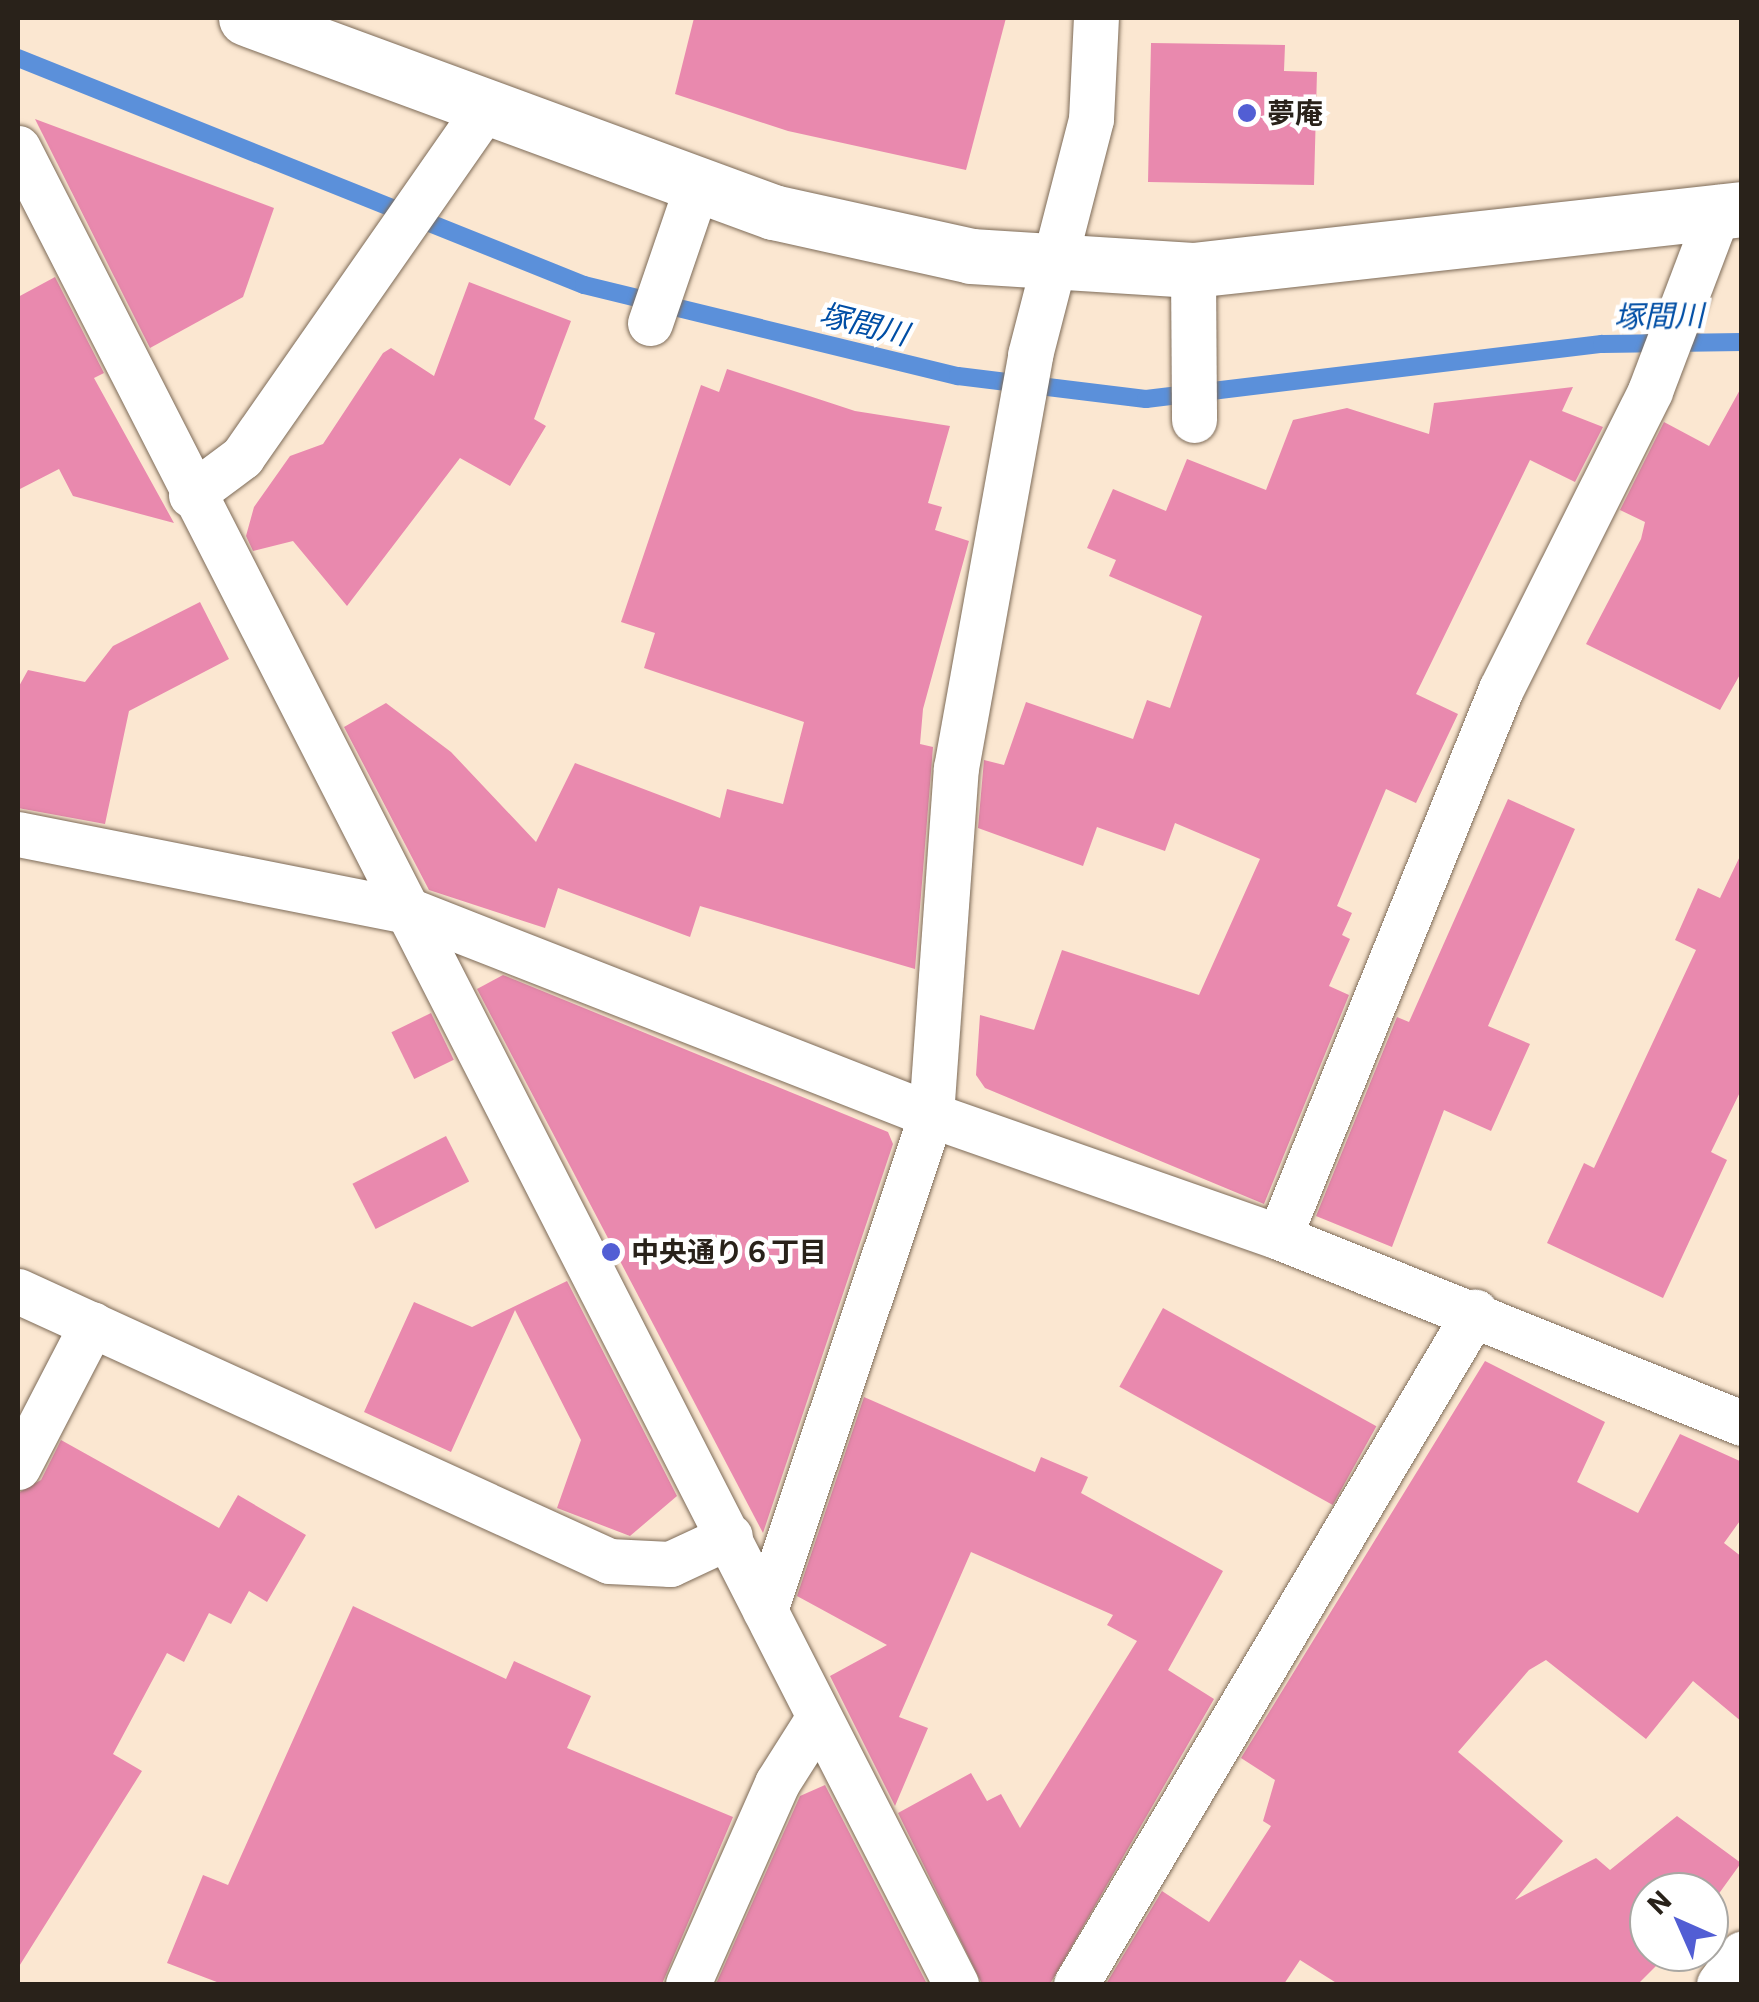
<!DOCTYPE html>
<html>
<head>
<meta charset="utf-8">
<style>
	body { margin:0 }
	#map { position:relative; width:1759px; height:2002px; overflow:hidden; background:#fbe7d1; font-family:"IBM Plex Sans","Noto Sans JP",sans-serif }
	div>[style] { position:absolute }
	.stream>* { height:18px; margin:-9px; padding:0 9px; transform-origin:9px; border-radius:9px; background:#5b90da }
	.building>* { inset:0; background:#e989ae; transform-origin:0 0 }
	.roads { filter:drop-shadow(0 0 2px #7d6b58) drop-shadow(0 0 2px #7d6b58) }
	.minor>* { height:45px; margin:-22.5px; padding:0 22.5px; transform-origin:22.5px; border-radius:22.5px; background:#fff }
	.tertiary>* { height:55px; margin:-27.5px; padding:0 27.5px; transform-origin:27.5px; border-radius:27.5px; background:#fff }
	.dots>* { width:28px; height:28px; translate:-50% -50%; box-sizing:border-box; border:5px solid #fff; border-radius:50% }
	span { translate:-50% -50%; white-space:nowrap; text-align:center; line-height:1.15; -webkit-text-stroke:9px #fff; paint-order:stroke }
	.poi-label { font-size:28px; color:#29221a; font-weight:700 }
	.left { translate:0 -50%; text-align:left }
	.water-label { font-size:30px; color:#004ea5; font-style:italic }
	.frame { position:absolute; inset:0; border:20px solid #29221a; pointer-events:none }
	.north { position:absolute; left:1629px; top:1872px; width:100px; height:100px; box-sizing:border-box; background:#fff; border:2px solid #a9a7a3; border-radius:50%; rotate:315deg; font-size:28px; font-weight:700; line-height:40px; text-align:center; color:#29221a }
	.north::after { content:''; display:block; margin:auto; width:35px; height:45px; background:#525ed4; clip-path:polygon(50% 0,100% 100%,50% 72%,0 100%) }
</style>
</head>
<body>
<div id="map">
	<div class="stream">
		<i style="left:18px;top:58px;width:610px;rotate:21.85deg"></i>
		<i style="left:584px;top:285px;width:385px;rotate:13.7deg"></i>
		<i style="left:958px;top:376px;width:189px;rotate:7deg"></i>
		<i style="left:1146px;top:399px;width:459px;rotate:-6.9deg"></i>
		<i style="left:1602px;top:344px;width:140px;rotate:-0.8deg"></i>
	</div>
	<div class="building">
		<i style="clip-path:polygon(694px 18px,1006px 18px,966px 170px,788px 131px,675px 94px)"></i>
		<i style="clip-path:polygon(1151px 43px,1285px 45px,1284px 71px,1317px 72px,1314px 185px,1148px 182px)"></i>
		<i style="clip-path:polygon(35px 119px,274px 208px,243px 297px,150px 348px)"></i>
		<i style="clip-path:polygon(55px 277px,104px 373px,94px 378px,174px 523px,73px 496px,59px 469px,18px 490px,18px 297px)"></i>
		<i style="clip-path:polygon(469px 282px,571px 321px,534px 419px,546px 426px,510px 486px,460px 458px,347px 606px,293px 541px,253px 551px,246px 536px,254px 507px,290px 456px,323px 444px,383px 353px,391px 348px,434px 376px)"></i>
		<i style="clip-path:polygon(727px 369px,855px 411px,950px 426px,928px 503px,942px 507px,935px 530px,969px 541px,923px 709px,920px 744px,933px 747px,915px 969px,700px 906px,690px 937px,558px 888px,545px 928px,429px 890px,344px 727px,386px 703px,451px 752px,536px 842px,575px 763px,720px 818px,727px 789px,783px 804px,804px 722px,644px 668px,655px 633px,621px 622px,701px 385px,719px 392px)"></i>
		<i style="clip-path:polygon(1742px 386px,1742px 671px,1720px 710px,1586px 644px,1641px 539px,1645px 522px,1620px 510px,1664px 422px,1709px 446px)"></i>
		<i style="clip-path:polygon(1573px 387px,1562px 411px,1603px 427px,1575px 482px,1530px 460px,1416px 694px,1458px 714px,1416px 803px,1386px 789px,1337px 906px,1352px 913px,1342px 935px,1350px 939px,1329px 986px,1349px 995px,1264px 1204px,985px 1088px,976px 1075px,980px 1015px,1034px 1030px,1062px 950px,1199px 995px,1260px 859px,1175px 823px,1165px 851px,1097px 827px,1083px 866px,978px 828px,984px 760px,1004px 765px,1026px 702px,1133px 739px,1147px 700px,1170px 708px,1202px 616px,1109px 576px,1116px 560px,1087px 548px,1113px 489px,1166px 511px,1187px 459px,1266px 490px,1293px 420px,1347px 408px,1429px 434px,1434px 403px)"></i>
		<i style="clip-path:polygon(200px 602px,229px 659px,129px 711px,105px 824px,18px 808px,18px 688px,28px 670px,85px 682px,113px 646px)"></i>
		<i style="clip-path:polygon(1508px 799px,1575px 829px,1488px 1026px,1530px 1044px,1491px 1131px,1444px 1110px,1392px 1247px,1316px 1216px,1397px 1017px,1409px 1022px)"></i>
		<i style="clip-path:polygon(1742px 852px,1742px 1088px,1711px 1152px,1727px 1160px,1663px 1298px,1547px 1243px,1584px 1163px,1594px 1168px,1696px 950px,1675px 940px,1698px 888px,1720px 898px)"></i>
		<i style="clip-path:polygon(503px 975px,888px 1132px,893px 1144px,763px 1533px,477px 989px)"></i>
		<i style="left:431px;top:1013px;width:52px;height:44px;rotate:64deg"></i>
		<i style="left:446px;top:1136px;width:51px;height:105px;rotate:63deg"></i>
		<i style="clip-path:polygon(567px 1281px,677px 1496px,630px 1536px,557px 1508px,581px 1440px,515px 1310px,451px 1452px,364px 1412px,414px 1302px,472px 1327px)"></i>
		<i style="left:1163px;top:1308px;width:244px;height:90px;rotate:29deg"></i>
		<i style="clip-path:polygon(1485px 1361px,1605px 1422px,1577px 1482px,1638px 1513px,1680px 1434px,1742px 1462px,1742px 1518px,1724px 1543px,1742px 1557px,1742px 1722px,1693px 1681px,1646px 1739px,1546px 1660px,1529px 1670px,1458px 1752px,1563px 1841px,1515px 1900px,1596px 1858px,1610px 1870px,1677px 1816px,1741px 1863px,1715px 1899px,1649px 1892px,1649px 1952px,1670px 1952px,1638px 1984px,1338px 1984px,1300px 1960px,1284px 1984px,1106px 1984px,1162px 1891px,1209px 1922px,1271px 1826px,1263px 1821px,1275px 1780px,1241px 1758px)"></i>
		<i style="clip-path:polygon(864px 1397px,1035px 1472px,1041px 1457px,1088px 1477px,1081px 1493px,1223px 1571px,1168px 1670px,1214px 1699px,1050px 1984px,982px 1984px,898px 1813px,971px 1773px,987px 1801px,1001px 1794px,1020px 1828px,1137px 1641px,1107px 1625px,1113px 1615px,971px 1552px,899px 1717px,928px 1728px,895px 1806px,830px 1676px,887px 1645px,797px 1596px)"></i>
		<i style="clip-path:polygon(61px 1440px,219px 1528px,238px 1495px,306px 1535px,267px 1602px,249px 1591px,231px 1624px,209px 1613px,184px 1662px,167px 1653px,113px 1754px,142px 1771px,18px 1968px,18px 1493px,41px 1480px)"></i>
		<i style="clip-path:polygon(353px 1606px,506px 1679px,514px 1661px,591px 1696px,567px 1748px,733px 1817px,662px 1984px,222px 1984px,167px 1963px,203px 1875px,228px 1885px)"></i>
		<i style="clip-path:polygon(825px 1785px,927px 1984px,716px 1984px,800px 1796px)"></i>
	</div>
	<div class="roads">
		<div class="minor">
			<i style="left:18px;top:148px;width:2062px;rotate:62.94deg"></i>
			<i style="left:1193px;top:270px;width:150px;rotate:89.6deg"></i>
			<i style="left:650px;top:323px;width:145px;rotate:-71.1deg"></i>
			<i style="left:191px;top:495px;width:64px;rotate:-36.7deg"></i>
			<i style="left:242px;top:457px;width:422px;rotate:-55.1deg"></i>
			<i style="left:18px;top:834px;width:403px;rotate:11.2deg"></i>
			<i style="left:413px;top:912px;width:556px;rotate:21.4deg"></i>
			<i style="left:931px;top:1115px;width:369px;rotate:19.3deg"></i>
			<i style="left:1279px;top:1237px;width:499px;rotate:21.9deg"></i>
			<i style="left:1279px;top:1237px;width:591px;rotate:-67.95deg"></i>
			<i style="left:1501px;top:689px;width:333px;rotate:-63.4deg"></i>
			<i style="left:1650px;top:391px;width:197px;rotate:-69.2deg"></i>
			<i style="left:18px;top:1291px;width:650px;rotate:24.55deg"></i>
			<i style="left:609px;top:1561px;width:61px;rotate:2.8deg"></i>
			<i style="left:670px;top:1564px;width:66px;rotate:-25deg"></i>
			<i style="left:18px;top:1467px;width:161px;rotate:-62.6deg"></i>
			<i style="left:765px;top:1610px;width:522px;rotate:-71.46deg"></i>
			<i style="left:931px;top:1115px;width:348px;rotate:-85.9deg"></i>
			<i style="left:956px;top:768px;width:420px;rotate:-79.8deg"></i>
			<i style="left:1030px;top:355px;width:244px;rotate:-75.5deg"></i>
			<i style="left:1091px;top:119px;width:101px;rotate:-87.2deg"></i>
			<i style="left:688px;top:1984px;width:220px;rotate:-66.1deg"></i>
			<i style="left:777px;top:1783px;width:75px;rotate:-57.6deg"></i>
			<i style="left:1076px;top:1984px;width:782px;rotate:-59.3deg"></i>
			<i style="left:1719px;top:1984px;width:38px;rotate:-53deg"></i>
		</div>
		<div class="tertiary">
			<i style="left:246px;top:18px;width:562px;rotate:20.21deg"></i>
			<i style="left:773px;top:212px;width:203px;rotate:12.5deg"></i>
			<i style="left:971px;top:256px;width:222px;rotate:3.6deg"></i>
			<i style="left:1193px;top:270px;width:552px;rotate:-6.34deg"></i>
		</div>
	</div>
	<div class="dots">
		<i style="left:1247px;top:113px;background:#525ed4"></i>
		<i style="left:611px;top:1252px;background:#525ed4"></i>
	</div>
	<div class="poi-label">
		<span class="left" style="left:1267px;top:113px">夢庵</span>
		<span class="left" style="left:631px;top:1252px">中央通り６丁目</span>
	</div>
	<div class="water-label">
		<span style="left:1659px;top:316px;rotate:-1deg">塚間川</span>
		<span style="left:864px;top:324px;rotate:14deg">塚間川</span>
	</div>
	<div class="frame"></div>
	<div class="north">N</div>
</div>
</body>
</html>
